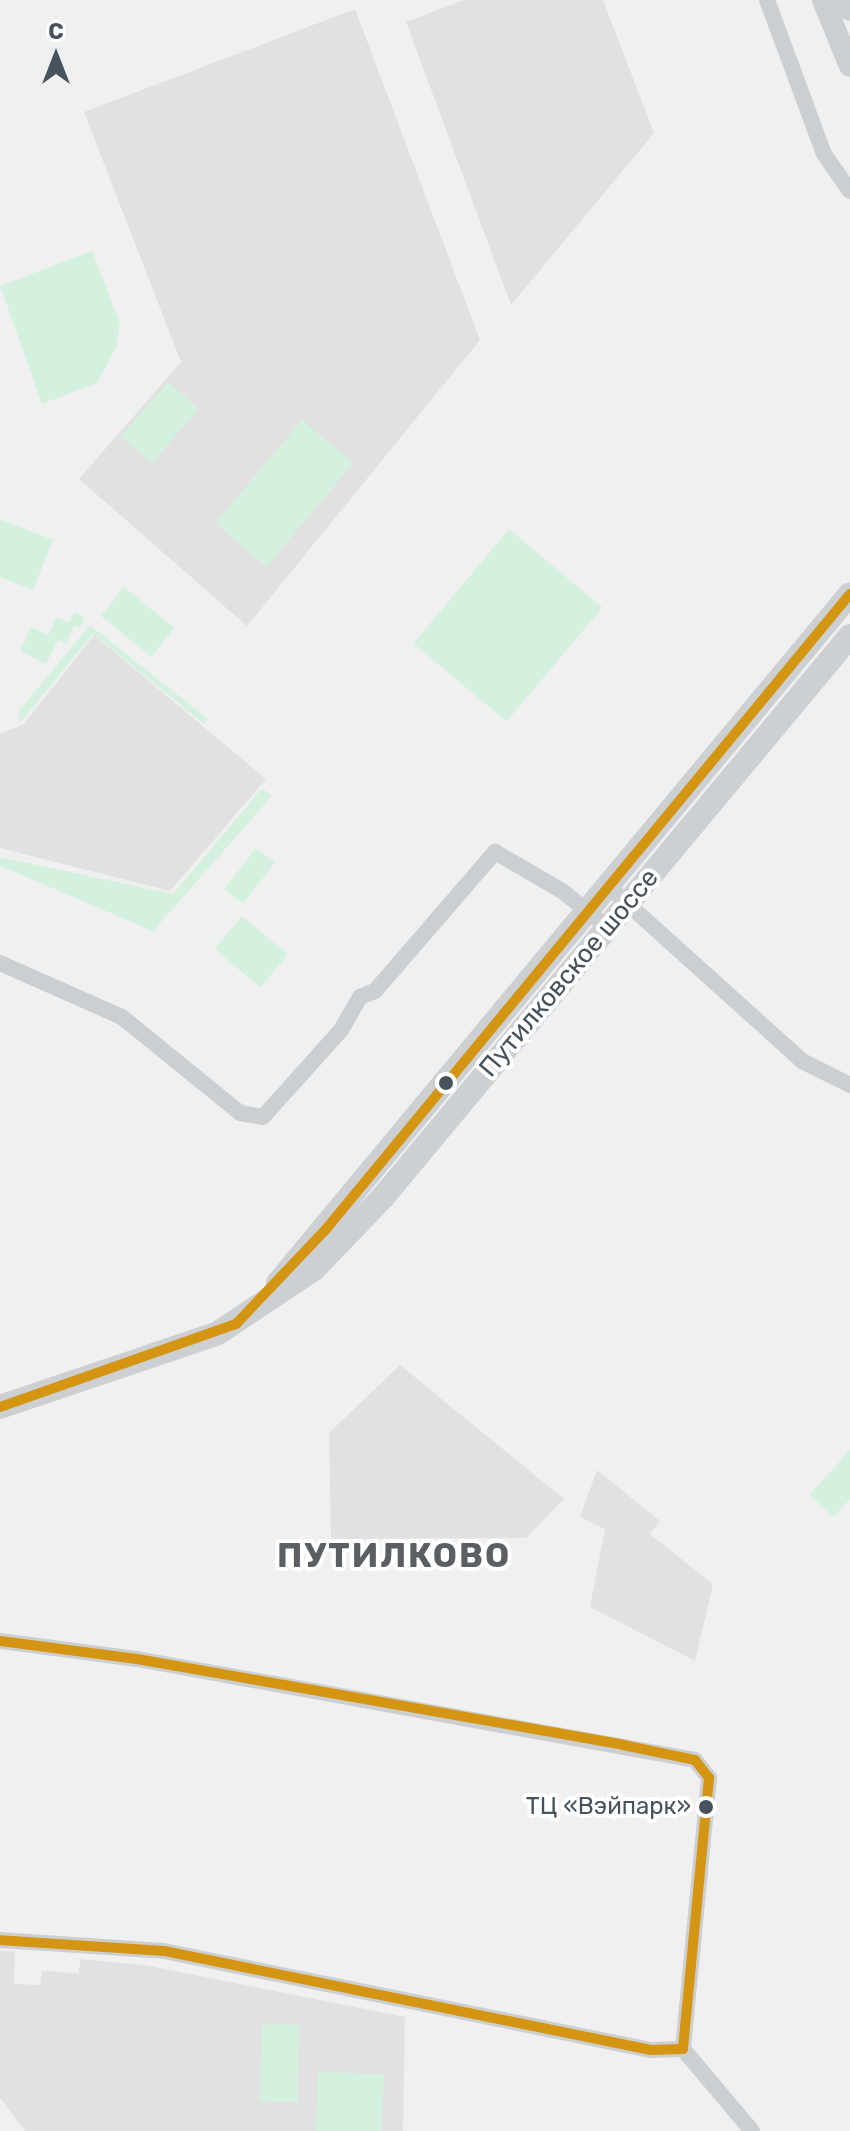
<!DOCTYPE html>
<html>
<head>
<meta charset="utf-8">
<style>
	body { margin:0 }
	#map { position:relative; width:850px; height:2131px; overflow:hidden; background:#f1f0f0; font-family:Rubik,sans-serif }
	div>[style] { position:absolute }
	.education>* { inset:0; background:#e2e1e2 }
	.green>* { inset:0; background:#d4f1df; transform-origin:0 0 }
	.minor>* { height:16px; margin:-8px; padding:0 8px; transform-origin:8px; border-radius:8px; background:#cccfd1 }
	.tertiary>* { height:22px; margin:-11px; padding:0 11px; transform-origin:11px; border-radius:11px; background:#cccfd1 }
	.secondary>* { height:24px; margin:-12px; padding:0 12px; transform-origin:12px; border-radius:12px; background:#cdd0d3 }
	.bus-1>* { height:10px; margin:-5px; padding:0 5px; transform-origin:5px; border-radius:5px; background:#d49513 }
	.dots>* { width:22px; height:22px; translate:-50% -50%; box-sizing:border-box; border:4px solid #fff; border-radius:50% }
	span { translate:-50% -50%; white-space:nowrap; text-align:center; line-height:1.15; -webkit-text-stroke:8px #fff; paint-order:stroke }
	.bus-label { font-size:24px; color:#46525d }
	.right { translate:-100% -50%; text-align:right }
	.street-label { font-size:26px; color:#46525d }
	.district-label { font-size:34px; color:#5b5f64; font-weight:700; letter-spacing:2px }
	.north { position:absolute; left:16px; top:16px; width:80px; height:80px; -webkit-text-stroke:6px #fff; paint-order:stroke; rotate:0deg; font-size:22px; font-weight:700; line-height:32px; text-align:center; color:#46525d }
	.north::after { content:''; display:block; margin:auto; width:28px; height:36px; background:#46525d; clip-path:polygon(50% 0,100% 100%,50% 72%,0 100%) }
</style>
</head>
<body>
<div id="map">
	<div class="education">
		<i style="clip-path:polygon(464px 0,603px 0,654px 133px,511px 305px,406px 22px)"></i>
		<i style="clip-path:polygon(355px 9px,480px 340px,247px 626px,79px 479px,181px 362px,84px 112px)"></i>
		<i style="clip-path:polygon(94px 635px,266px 779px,170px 891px,0 848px,0 734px,24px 724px)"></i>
		<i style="clip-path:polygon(400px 1365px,564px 1499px,526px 1538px,331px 1539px,329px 1433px)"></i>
		<i style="clip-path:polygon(597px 1470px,660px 1521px,650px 1534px,713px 1584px,695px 1661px,590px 1607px,605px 1529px,580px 1517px)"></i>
		<i style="clip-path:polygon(0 1951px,15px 1951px,14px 1984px,40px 1985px,42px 1971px,78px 1973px,81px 1959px,144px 1965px,405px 2017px,403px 2131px,25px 2131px,0 2098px)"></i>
	</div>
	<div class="green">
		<i style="clip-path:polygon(92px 251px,120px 323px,116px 348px,97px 383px,42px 404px,0 286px)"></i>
		<i style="left:168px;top:382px;width:41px;height:72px;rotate:41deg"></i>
		<i style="left:302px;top:420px;width:67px;height:135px;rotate:40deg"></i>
		<i style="clip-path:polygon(0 519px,53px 540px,33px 590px,0 577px)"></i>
		<i style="left:509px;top:529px;width:122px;height:149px;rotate:40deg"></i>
		<i style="left:124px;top:587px;width:65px;height:37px;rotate:39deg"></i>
		<i style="clip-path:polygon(74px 612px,85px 618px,80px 628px,74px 626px,66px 643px,58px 640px,46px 664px,20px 651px,31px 627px,48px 635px,57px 617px,69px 623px)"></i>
		<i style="clip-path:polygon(90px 625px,208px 719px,204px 724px,93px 634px,20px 723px,18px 712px)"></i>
		<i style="clip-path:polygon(262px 788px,272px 796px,153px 931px,0 866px,0 857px,173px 894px)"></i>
		<i style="left:256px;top:848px;width:24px;height:52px;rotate:38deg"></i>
		<i style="left:242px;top:916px;width:60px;height:43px;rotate:40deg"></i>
		<i style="clip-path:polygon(850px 1450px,850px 1499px,834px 1517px,809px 1495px)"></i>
		<i style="left:262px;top:2024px;width:38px;height:77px;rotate:2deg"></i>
		<i style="left:318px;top:2072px;width:66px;height:59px;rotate:2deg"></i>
	</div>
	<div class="minor">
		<i style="left:767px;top:0;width:164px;rotate:69.7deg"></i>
		<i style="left:824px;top:154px;width:45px;rotate:54.9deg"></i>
		<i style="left:609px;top:887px;width:260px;rotate:42deg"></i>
		<i style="left:802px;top:1061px;width:54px;rotate:26.6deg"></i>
		<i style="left:0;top:963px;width:133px;rotate:23.9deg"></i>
		<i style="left:122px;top:1017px;width:152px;rotate:39.1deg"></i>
		<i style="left:240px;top:1113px;width:23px;rotate:10deg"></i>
		<i style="left:263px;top:1117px;width:117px;rotate:-48.1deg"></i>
		<i style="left:341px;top:1030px;width:38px;rotate:-60deg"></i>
		<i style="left:360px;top:997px;width:16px;rotate:-22deg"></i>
		<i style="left:375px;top:991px;width:184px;rotate:-49.2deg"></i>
		<i style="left:495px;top:852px;width:78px;rotate:30.2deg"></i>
		<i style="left:562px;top:891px;width:58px;rotate:38.7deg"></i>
		<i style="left:0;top:1641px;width:138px;rotate:7.5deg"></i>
		<i style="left:137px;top:1659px;width:567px;rotate:10.26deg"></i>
		<i style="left:695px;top:1760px;width:23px;rotate:52deg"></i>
		<i style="left:709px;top:1778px;width:272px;rotate:95.5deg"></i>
		<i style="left:0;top:1940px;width:164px;rotate:3.8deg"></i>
		<i style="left:164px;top:1951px;width:497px;rotate:11.5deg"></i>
		<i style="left:651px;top:2050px;width:32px;rotate:-2deg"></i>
		<i style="left:683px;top:2049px;width:107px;rotate:49.9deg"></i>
	</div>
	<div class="tertiary">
		<i style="left:823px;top:0;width:71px;rotate:67.8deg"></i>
		<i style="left:845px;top:0;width:11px;rotate:63deg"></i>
	</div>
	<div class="secondary">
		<i style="left:278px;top:1283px;width:895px;rotate:-50.3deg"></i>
		<i style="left:0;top:1407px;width:230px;rotate:-18.7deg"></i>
		<i style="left:218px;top:1333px;width:115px;rotate:-33.7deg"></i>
		<i style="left:314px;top:1269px;width:100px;rotate:-46.2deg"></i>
		<i style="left:383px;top:1197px;width:730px;rotate:-50.22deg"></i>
	</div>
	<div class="bus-1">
		<i style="left:0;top:1407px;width:250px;rotate:-19.4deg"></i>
		<i style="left:236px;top:1324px;width:132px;rotate:-46.5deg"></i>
		<i style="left:327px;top:1228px;width:822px;rotate:-50.48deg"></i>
		<i style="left:0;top:1641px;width:138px;rotate:7.5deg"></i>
		<i style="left:137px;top:1659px;width:494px;rotate:10deg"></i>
		<i style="left:623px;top:1745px;width:74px;rotate:11.8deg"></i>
		<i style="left:695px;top:1760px;width:23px;rotate:52deg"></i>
		<i style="left:709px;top:1778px;width:272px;rotate:95.5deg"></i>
		<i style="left:683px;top:2049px;width:32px;rotate:178deg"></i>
		<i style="left:651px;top:2050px;width:497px;rotate:-168.5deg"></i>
		<i style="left:164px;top:1951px;width:164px;rotate:-176.2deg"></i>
	</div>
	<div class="dots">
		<i style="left:446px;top:1083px;background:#46525d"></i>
		<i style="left:706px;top:1807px;background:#46525d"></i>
	</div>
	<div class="bus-label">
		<span class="right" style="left:691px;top:1807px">ТЦ «Вэйпарк»</span>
	</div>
	<div class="street-label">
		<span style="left:569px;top:973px;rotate:-50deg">Путилковское шоссе</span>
	</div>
	<div class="district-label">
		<span style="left:394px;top:1556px">ПУТИЛКОВО</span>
	</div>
	<div class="north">С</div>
</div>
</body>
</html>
